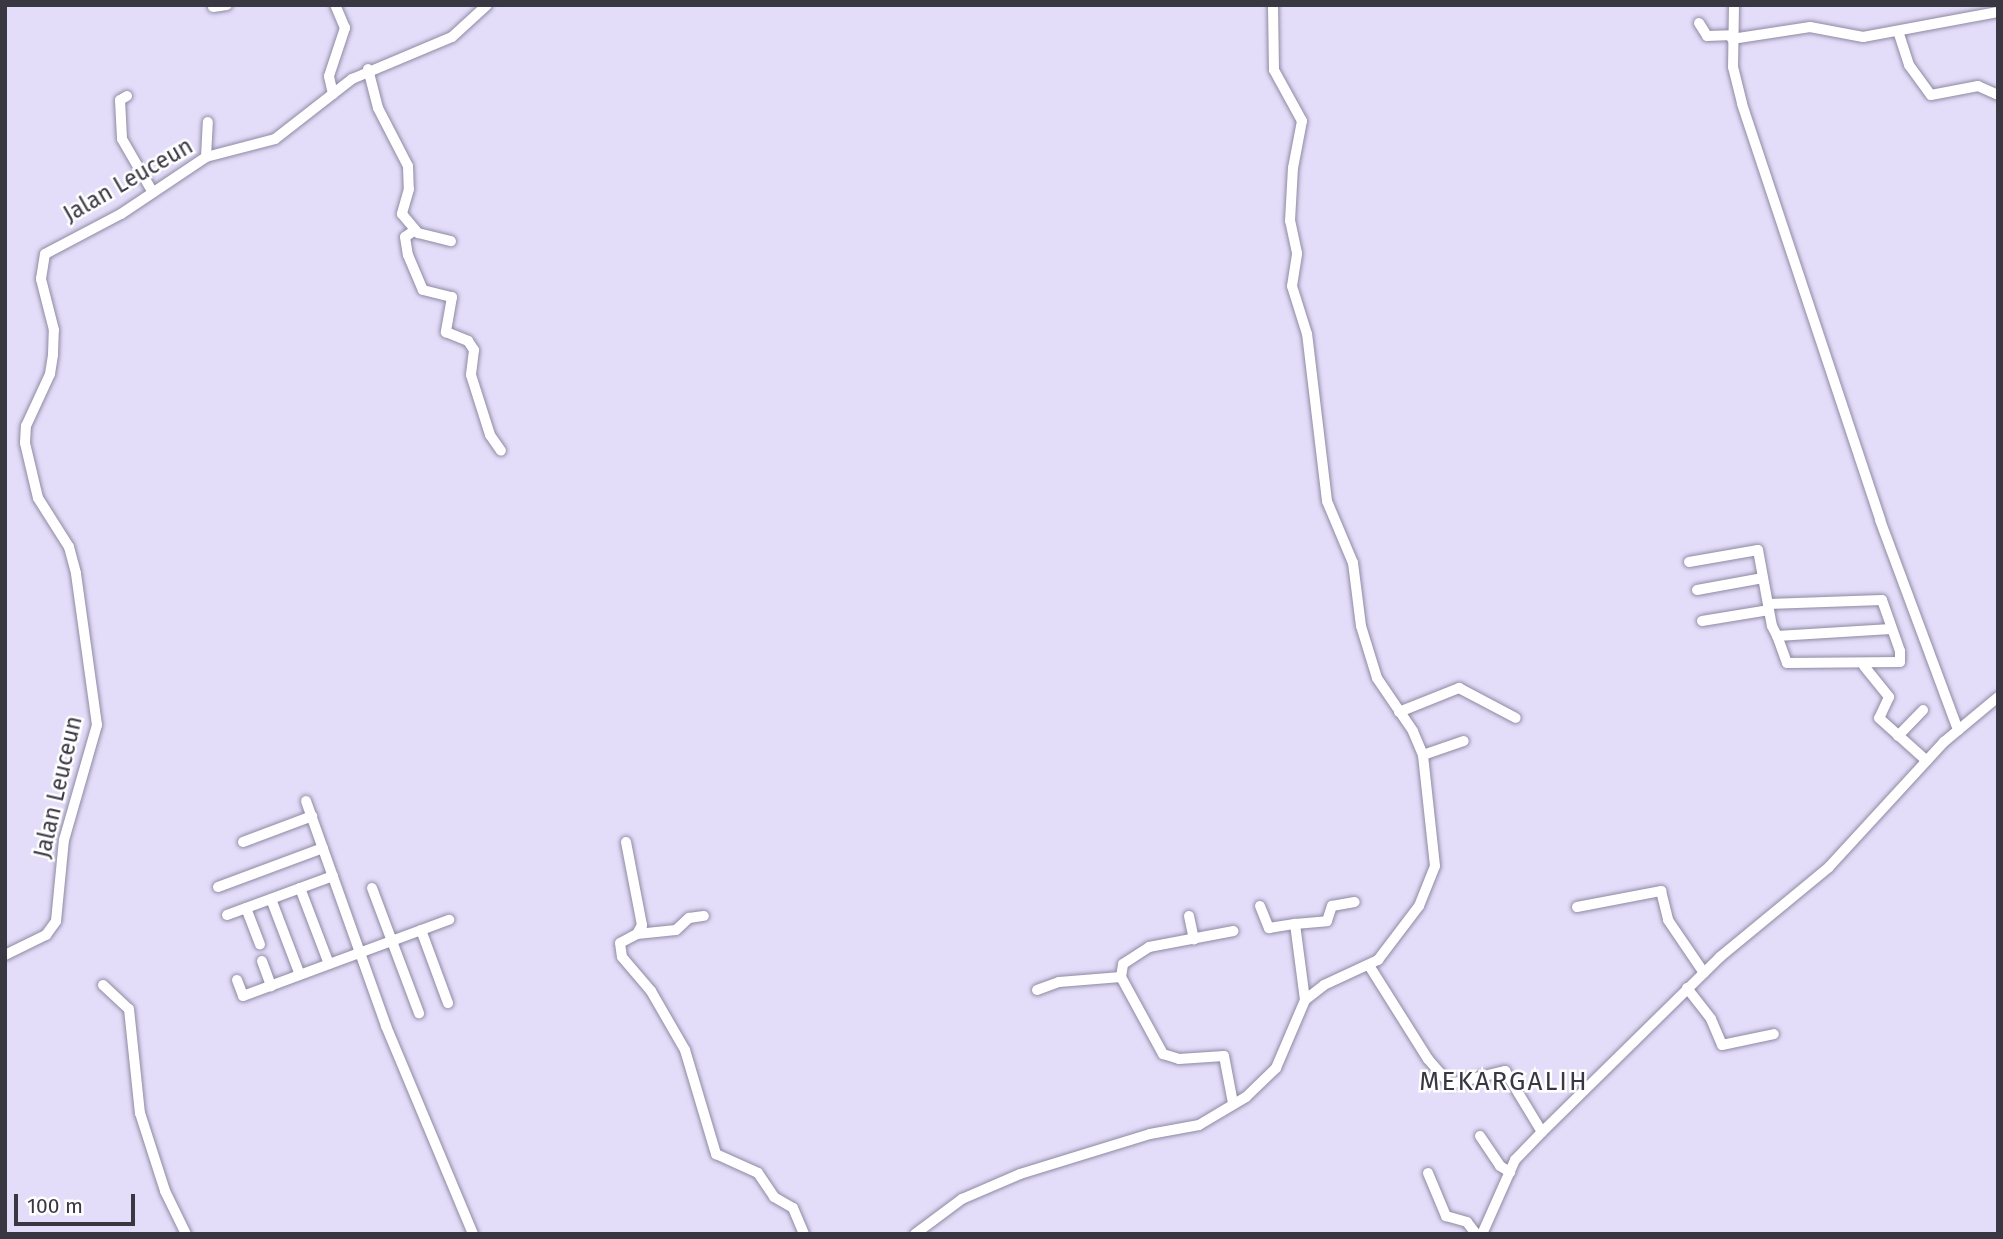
<!DOCTYPE html>
<html>
<head>
<meta charset="utf-8">
<style>
	body { margin:0 }
	#map { position:relative; width:2003px; height:1239px; overflow:hidden; background:#e3ddf9; font-family:"Fira Sans",sans-serif }
	div>[style] { position:absolute }
	.roads { filter:drop-shadow(0 0 2px #8f89a3) drop-shadow(0 0 2px #8f89a3) }
	.minor>* { height:10px; margin:-5px; padding:0 5px; transform-origin:5px; border-radius:5px; background:#fff }
	span { translate:-50% -50%; white-space:nowrap; text-align:center; line-height:1.15; -webkit-text-stroke:5px #fff; paint-order:stroke }
	.street-label { font-size:23px; color:#393742 }
	.quarter-label { font-size:26px; color:#393742; letter-spacing:2px }
	.frame { position:absolute; inset:0; border:7px solid #393742; pointer-events:none }
	.scale { position:absolute; left:14px; top:1194px; width:121px; height:32px; box-sizing:border-box; border:4px solid #393742; border-top:0; padding-left:9px; font-size:21px; line-height:24px; white-space:nowrap; color:#393742; -webkit-text-stroke:5px #fff; paint-order:stroke }
</style>
</head>
<body>
<div id="map">
	<div class="roads">
		<div class="minor">
			<i style="left:1734px;top:5px;width:62px;rotate:90.9deg"></i>
			<i style="left:1733px;top:67px;width:38px;rotate:76deg"></i>
			<i style="left:1742px;top:104px;width:438px;rotate:71.6deg"></i>
			<i style="left:1880px;top:520px;width:224px;rotate:69.6deg"></i>
			<i style="left:213px;top:7px;width:14px;rotate:-8deg"></i>
			<i style="left:1699px;top:23px;width:15px;rotate:58deg"></i>
			<i style="left:1707px;top:36px;width:25px;rotate:-2deg"></i>
			<i style="left:1898px;top:31px;width:36px;rotate:72deg"></i>
			<i style="left:1909px;top:65px;width:37px;rotate:54deg"></i>
			<i style="left:1931px;top:95px;width:48px;rotate:-10.8deg"></i>
			<i style="left:1978px;top:86px;width:22px;rotate:24deg"></i>
			<i style="left:1732px;top:39px;width:79px;rotate:-8.7deg"></i>
			<i style="left:1810px;top:27px;width:54px;rotate:10.7deg"></i>
			<i style="left:1863px;top:37px;width:137px;rotate:-10.5deg"></i>
			<i style="left:368px;top:69px;width:40px;rotate:75.6deg"></i>
			<i style="left:378px;top:108px;width:65px;rotate:62.7deg"></i>
			<i style="left:408px;top:166px;width:23px;rotate:88deg"></i>
			<i style="left:409px;top:189px;width:26px;rotate:106deg"></i>
			<i style="left:402px;top:214px;width:25px;rotate:50deg"></i>
			<i style="left:418px;top:233px;width:34px;rotate:14deg"></i>
			<i style="left:333px;top:94px;width:18px;rotate:-103deg"></i>
			<i style="left:329px;top:76px;width:51px;rotate:-71.6deg"></i>
			<i style="left:345px;top:28px;width:25px;rotate:-113deg"></i>
			<i style="left:127px;top:96px;width:8px;rotate:150deg"></i>
			<i style="left:120px;top:100px;width:39px;rotate:87deg"></i>
			<i style="left:122px;top:139px;width:60px;rotate:60deg"></i>
			<i style="left:206px;top:157px;width:35px;rotate:-87deg"></i>
			<i style="left:415px;top:230px;width:12px;rotate:145deg"></i>
			<i style="left:405px;top:237px;width:18px;rotate:81deg"></i>
			<i style="left:408px;top:255px;width:38px;rotate:67deg"></i>
			<i style="left:423px;top:290px;width:30px;rotate:14deg"></i>
			<i style="left:452px;top:297px;width:36px;rotate:100deg"></i>
			<i style="left:446px;top:332px;width:24px;rotate:22deg"></i>
			<i style="left:468px;top:341px;width:11px;rotate:56deg"></i>
			<i style="left:474px;top:350px;width:25px;rotate:97deg"></i>
			<i style="left:471px;top:375px;width:63px;rotate:72.4deg"></i>
			<i style="left:490px;top:435px;width:19px;rotate:55deg"></i>
			<i style="left:1689px;top:562px;width:70px;rotate:-9.9deg"></i>
			<i style="left:1758px;top:550px;width:77px;rotate:79.6deg"></i>
			<i style="left:1772px;top:626px;width:11px;rotate:63deg"></i>
			<i style="left:1697px;top:590px;width:67px;rotate:-10.3deg"></i>
			<i style="left:1768px;top:604px;width:114px;rotate:-2deg"></i>
			<i style="left:1882px;top:600px;width:54px;rotate:70.6deg"></i>
			<i style="left:1900px;top:651px;width:11px;rotate:90deg"></i>
			<i style="left:1900px;top:662px;width:113px;rotate:179.5deg"></i>
			<i style="left:1787px;top:663px;width:29px;rotate:-110deg"></i>
			<i style="left:1777px;top:636px;width:114px;rotate:-3.5deg"></i>
			<i style="left:1702px;top:621px;width:68px;rotate:-9.3deg"></i>
			<i style="left:1864px;top:666px;width:40px;rotate:51deg"></i>
			<i style="left:1889px;top:697px;width:23px;rotate:115deg"></i>
			<i style="left:1879px;top:718px;width:64px;rotate:41.9deg"></i>
			<i style="left:1399px;top:712px;width:65px;rotate:-21.8deg"></i>
			<i style="left:1459px;top:688px;width:64px;rotate:27.8deg"></i>
			<i style="left:1898px;top:736px;width:36px;rotate:-46deg"></i>
			<i style="left:1423px;top:755px;width:43px;rotate:-18.9deg"></i>
			<i style="left:306px;top:801px;width:239px;rotate:70.4deg"></i>
			<i style="left:386px;top:1026px;width:225px;rotate:67.3deg"></i>
			<i style="left:243px;top:842px;width:74px;rotate:-20.6deg"></i>
			<i style="left:626px;top:842px;width:85px;rotate:79.1deg"></i>
			<i style="left:642px;top:925px;width:10px;rotate:119deg"></i>
			<i style="left:637px;top:934px;width:19px;rotate:152deg"></i>
			<i style="left:620px;top:943px;width:14px;rotate:82deg"></i>
			<i style="left:622px;top:957px;width:45px;rotate:49.5deg"></i>
			<i style="left:651px;top:991px;width:68px;rotate:60deg"></i>
			<i style="left:685px;top:1050px;width:109px;rotate:73.4deg"></i>
			<i style="left:716px;top:1154px;width:46px;rotate:24.3deg"></i>
			<i style="left:758px;top:1173px;width:29px;rotate:56deg"></i>
			<i style="left:774px;top:1197px;width:22px;rotate:30deg"></i>
			<i style="left:793px;top:1208px;width:28px;rotate:67deg"></i>
			<i style="left:218px;top:887px;width:112px;rotate:-20.4deg"></i>
			<i style="left:300px;top:888px;width:81px;rotate:69.1deg"></i>
			<i style="left:372px;top:888px;width:134px;rotate:69.4deg"></i>
			<i style="left:271px;top:899px;width:81px;rotate:69.1deg"></i>
			<i style="left:1260px;top:906px;width:24px;rotate:68deg"></i>
			<i style="left:1269px;top:928px;width:26px;rotate:-9deg"></i>
			<i style="left:1577px;top:907px;width:86px;rotate:-10.8deg"></i>
			<i style="left:1661px;top:891px;width:30px;rotate:76deg"></i>
			<i style="left:1668px;top:920px;width:64px;rotate:55.8deg"></i>
			<i style="left:246px;top:908px;width:39px;rotate:69deg"></i>
			<i style="left:227px;top:915px;width:113px;rotate:-20.2deg"></i>
			<i style="left:1189px;top:916px;width:24px;rotate:78deg"></i>
			<i style="left:421px;top:930px;width:78px;rotate:69.7deg"></i>
			<i style="left:637px;top:934px;width:39px;rotate:-6deg"></i>
			<i style="left:676px;top:930px;width:18px;rotate:-43deg"></i>
			<i style="left:689px;top:918px;width:15px;rotate:-8deg"></i>
			<i style="left:5px;top:955px;width:46px;rotate:-26deg"></i>
			<i style="left:46px;top:935px;width:17px;rotate:-54deg"></i>
			<i style="left:56px;top:921px;width:81px;rotate:-84.4deg"></i>
			<i style="left:64px;top:840px;width:120px;rotate:-74deg"></i>
			<i style="left:97px;top:725px;width:153px;rotate:-97.9deg"></i>
			<i style="left:76px;top:573px;width:27px;rotate:-105deg"></i>
			<i style="left:69px;top:547px;width:58px;rotate:-122.3deg"></i>
			<i style="left:38px;top:498px;width:57px;rotate:-103.3deg"></i>
			<i style="left:25px;top:443px;width:17px;rotate:-87deg"></i>
			<i style="left:26px;top:426px;width:57px;rotate:-65.2deg"></i>
			<i style="left:50px;top:374px;width:20px;rotate:-81deg"></i>
			<i style="left:53px;top:354px;width:24px;rotate:-88deg"></i>
			<i style="left:54px;top:330px;width:53px;rotate:-104.3deg"></i>
			<i style="left:41px;top:279px;width:25px;rotate:-81deg"></i>
			<i style="left:45px;top:254px;width:86px;rotate:-27.8deg"></i>
			<i style="left:121px;top:214px;width:102px;rotate:-33.8deg"></i>
			<i style="left:206px;top:157px;width:71px;rotate:-14.6deg"></i>
			<i style="left:275px;top:139px;width:98px;rotate:-37.9deg"></i>
			<i style="left:352px;top:79px;width:108px;rotate:-22.8deg"></i>
			<i style="left:452px;top:37px;width:47px;rotate:-42.4deg"></i>
			<i style="left:262px;top:961px;width:27px;rotate:70deg"></i>
			<i style="left:1370px;top:967px;width:109px;rotate:57.8deg"></i>
			<i style="left:1428px;top:1059px;width:33px;rotate:49deg"></i>
			<i style="left:1450px;top:1084px;width:57px;rotate:-13.3deg"></i>
			<i style="left:1505px;top:1071px;width:71px;rotate:58.8deg"></i>
			<i style="left:1542px;top:1132px;width:39px;rotate:134deg"></i>
			<i style="left:1515px;top:1160px;width:81px;rotate:114deg"></i>
			<i style="left:1121px;top:977px;width:13px;rotate:-81deg"></i>
			<i style="left:1123px;top:964px;width:31px;rotate:-33deg"></i>
			<i style="left:1149px;top:947px;width:86px;rotate:-10.7deg"></i>
			<i style="left:237px;top:980px;width:17px;rotate:69deg"></i>
			<i style="left:243px;top:996px;width:220px;rotate:-20.3deg"></i>
			<i style="left:103px;top:985px;width:35px;rotate:43deg"></i>
			<i style="left:129px;top:1009px;width:105px;rotate:84deg"></i>
			<i style="left:140px;top:1113px;width:82px;rotate:72.2deg"></i>
			<i style="left:165px;top:1191px;width:48px;rotate:64deg"></i>
			<i style="left:1687px;top:988px;width:39px;rotate:52deg"></i>
			<i style="left:1711px;top:1019px;width:28px;rotate:67deg"></i>
			<i style="left:1722px;top:1045px;width:53px;rotate:-11.9deg"></i>
			<i style="left:1037px;top:990px;width:23px;rotate:-20deg"></i>
			<i style="left:1059px;top:982px;width:62px;rotate:-4.6deg"></i>
			<i style="left:1121px;top:977px;width:88px;rotate:61.4deg"></i>
			<i style="left:1163px;top:1054px;width:17px;rotate:17deg"></i>
			<i style="left:1179px;top:1059px;width:45px;rotate:-3.8deg"></i>
			<i style="left:1224px;top:1056px;width:48px;rotate:79.2deg"></i>
			<i style="left:1305px;top:1000px;width:77px;rotate:-97.5deg"></i>
			<i style="left:1295px;top:924px;width:32px;rotate:-5deg"></i>
			<i style="left:1327px;top:921px;width:16px;rotate:-72deg"></i>
			<i style="left:1332px;top:906px;width:23px;rotate:-10deg"></i>
			<i style="left:1542px;top:1132px;width:250px;rotate:-44.5deg"></i>
			<i style="left:1720px;top:957px;width:141px;rotate:-39.5deg"></i>
			<i style="left:1829px;top:867px;width:170px;rotate:-47.4deg"></i>
			<i style="left:1944px;top:742px;width:70px;rotate:-39.8deg"></i>
			<i style="left:1480px;top:1136px;width:36px;rotate:56deg"></i>
			<i style="left:1500px;top:1166px;width:12px;rotate:31deg"></i>
			<i style="left:1428px;top:1173px;width:47px;rotate:67.3deg"></i>
			<i style="left:1446px;top:1216px;width:22px;rotate:16deg"></i>
			<i style="left:1467px;top:1222px;width:15px;rotate:53deg"></i>
			<i style="left:915px;top:1234px;width:59px;rotate:-36.7deg"></i>
			<i style="left:962px;top:1199px;width:63px;rotate:-23.3deg"></i>
			<i style="left:1020px;top:1174px;width:136px;rotate:-17.1deg"></i>
			<i style="left:1150px;top:1134px;width:50px;rotate:-10.4deg"></i>
			<i style="left:1199px;top:1125px;width:55px;rotate:-30.8deg"></i>
			<i style="left:1246px;top:1097px;width:42px;rotate:-44deg"></i>
			<i style="left:1276px;top:1068px;width:74px;rotate:-66.9deg"></i>
			<i style="left:1305px;top:1000px;width:24px;rotate:-38deg"></i>
			<i style="left:1324px;top:985px;width:60px;rotate:-24.8deg"></i>
			<i style="left:1378px;top:960px;width:68px;rotate:-52.8deg"></i>
			<i style="left:1419px;top:906px;width:43px;rotate:-68.2deg"></i>
			<i style="left:1435px;top:866px;width:112px;rotate:-96.2deg"></i>
			<i style="left:1423px;top:755px;width:26px;rotate:-113deg"></i>
			<i style="left:1413px;top:731px;width:64px;rotate:-124.2deg"></i>
			<i style="left:1377px;top:678px;width:54px;rotate:-107.1deg"></i>
			<i style="left:1361px;top:626px;width:64px;rotate:-97.2deg"></i>
			<i style="left:1353px;top:563px;width:67px;rotate:-112.8deg"></i>
			<i style="left:1327px;top:501px;width:168px;rotate:-96.8deg"></i>
			<i style="left:1307px;top:334px;width:50px;rotate:-107.4deg"></i>
			<i style="left:1292px;top:286px;width:33px;rotate:-81deg"></i>
			<i style="left:1297px;top:253px;width:33px;rotate:-102deg"></i>
			<i style="left:1290px;top:221px;width:53px;rotate:-86.8deg"></i>
			<i style="left:1293px;top:168px;width:48px;rotate:-79.2deg"></i>
			<i style="left:1302px;top:121px;width:58px;rotate:-118.8deg"></i>
			<i style="left:1274px;top:70px;width:65px;rotate:-90.9deg"></i>
		</div>
	</div>
	<div class="street-label">
		<span style="left:128px;top:180px;rotate:-30deg">Jalan Leuceun</span>
		<span style="left:58px;top:787px;rotate:-77deg">Jalan Leuceun</span>
	</div>
	<div class="quarter-label">
		<span style="left:1504px;top:1082px">MEKARGALIH</span>
	</div>
	<div class="frame"></div>
	<div class="scale">100 m</div>
</div>
</body>
</html>
